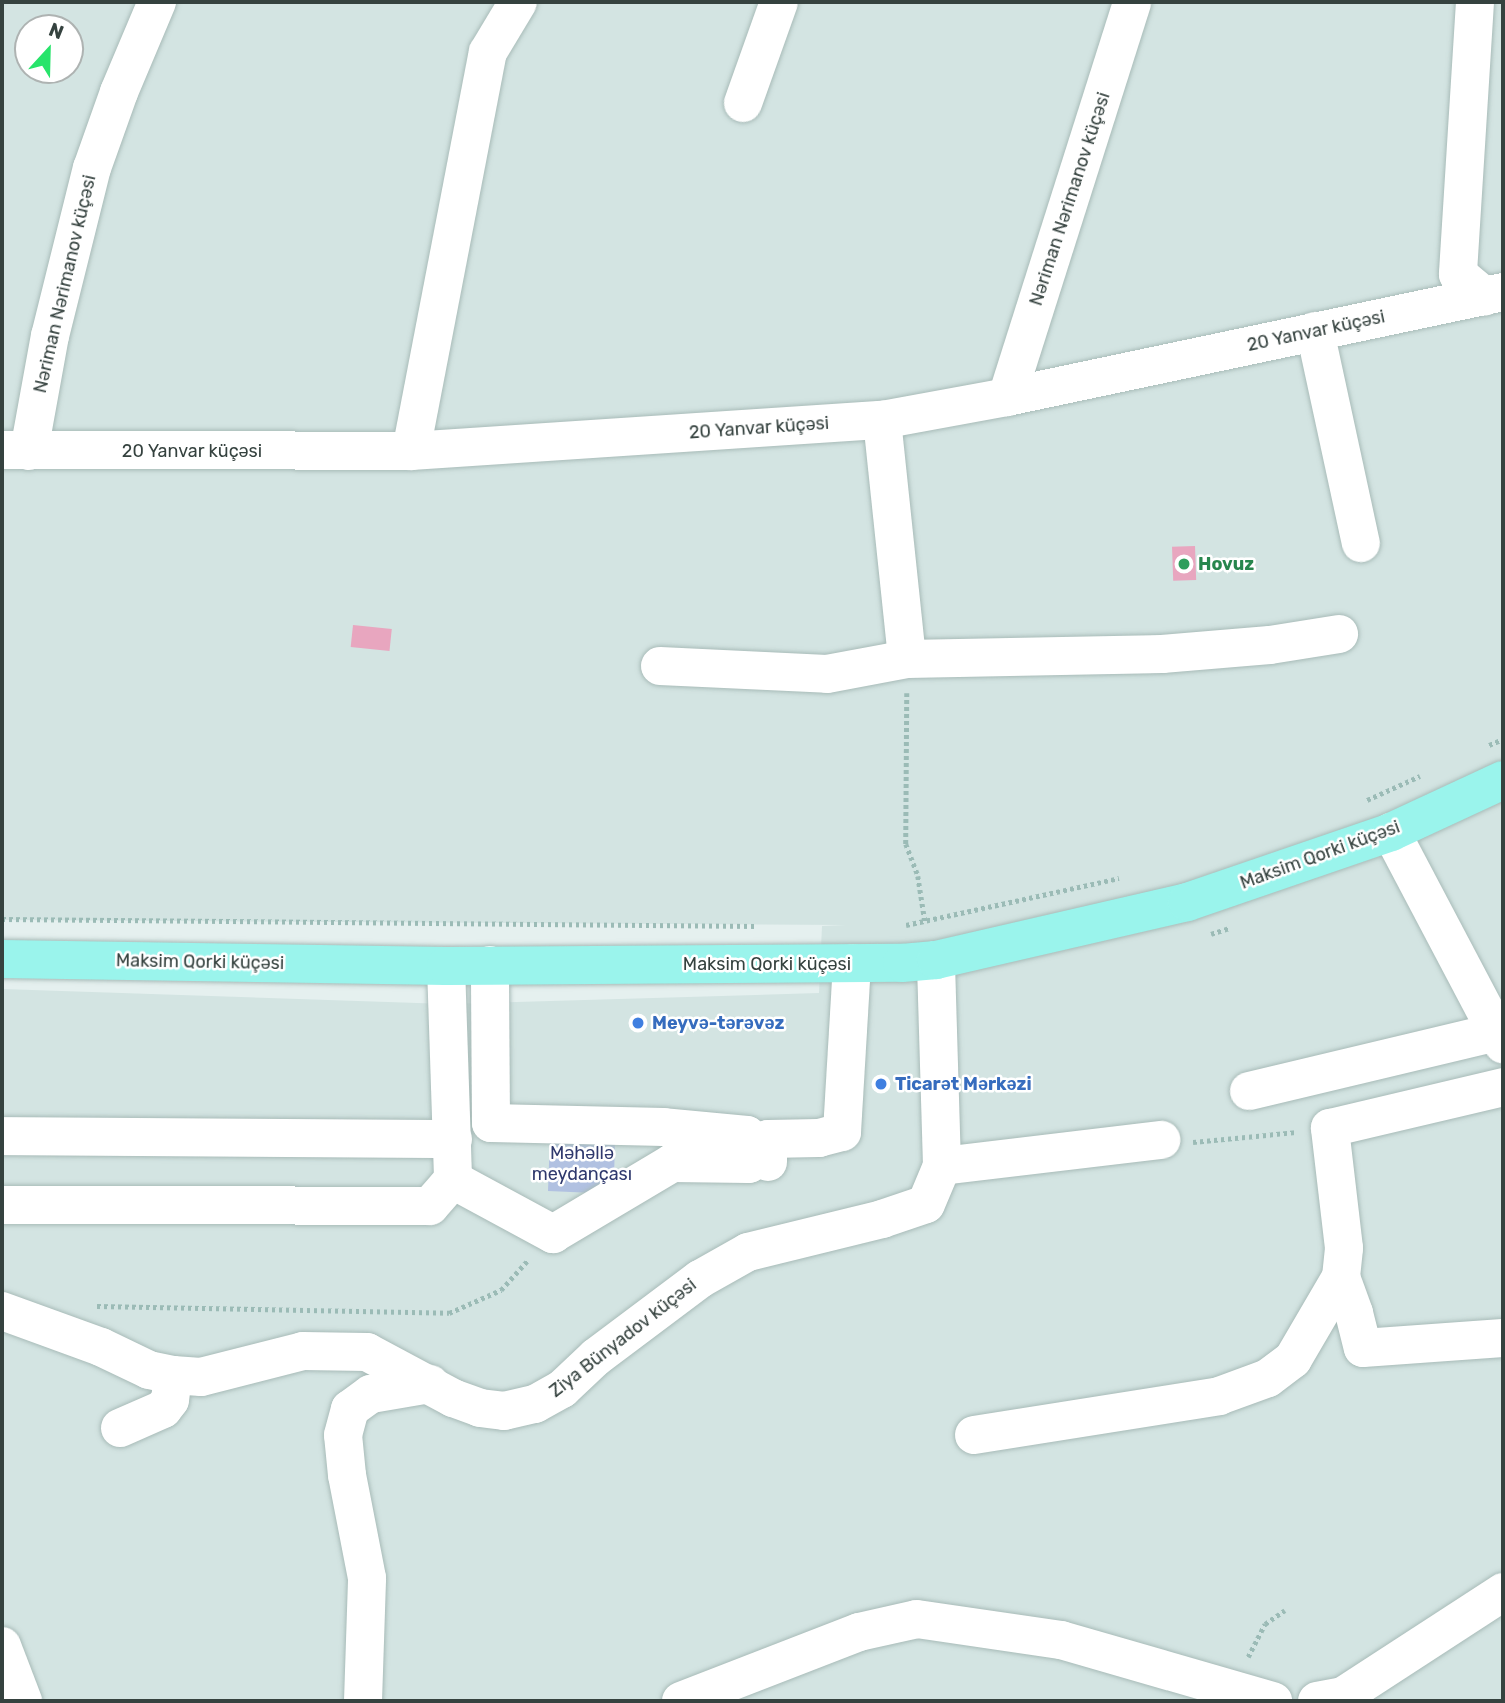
<!DOCTYPE html>
<html>
<head>
<meta charset="utf-8">
<style>
	body { margin:0 }
	#map { position:relative; width:1505px; height:1703px; overflow:hidden; background:#e5f0ef; font-family:Rubik,sans-serif }
	div>[style] { position:absolute }
	.residential>* { inset:0; background:#d3e4e2 }
	.green>* { inset:0; background:#b1c1e1 }
	.water>* { inset:0; background:#e8a6bf; transform-origin:0 0 }
	.path>* { height:4.5px; margin-top:-2.25px; transform-origin:0; background:repeating-linear-gradient(90deg,#9bbbb6 0 3.5px,transparent 0 7px) }
	.roads { filter:drop-shadow(0 0 2px #a8bbb8) drop-shadow(0 0 2px #a8bbb8) }
	.minor>* { height:38px; margin:-19px; padding:0 19px; transform-origin:19px; border-radius:19px; background:#fff }
	.major>* { height:38px; margin:-19px; padding:0 19px; transform-origin:19px; border-radius:19px; background:#9af4ec }
	.dots>* { width:19px; height:19px; translate:-50% -50%; box-sizing:border-box; border:4px solid #fff; border-radius:50% }
	span { translate:-50% -50%; white-space:nowrap; text-align:center; line-height:1.15; -webkit-text-stroke:5px #fff; paint-order:stroke }
	.street-label { font-size:18px; color:#35423f }
	.leisure-label { font-size:18px; color:#27864d; font-weight:700 }
	.left { translate:0 -50%; text-align:left }
	.shop-label { font-size:18px; color:#366cbe; font-weight:700 }
	.park-label { font-size:18px; color:#2f396d }
	.frame { position:absolute; inset:0; border:4px solid #35423f; pointer-events:none }
	.north { position:absolute; left:14px; top:14px; width:70px; height:70px; box-sizing:border-box; background:#fff; border:2px solid #aeb3b2; border-radius:50%; rotate:22deg; font-size:19px; font-weight:700; line-height:28px; text-align:center; color:#35423f }
	.north::after { content:''; display:block; margin:auto; width:24px; height:32px; background:#28e46b; clip-path:polygon(50% 0,100% 100%,50% 72%,0 100%) }
</style>
</head>
<body>
<div id="map">
	<div class="residential">
		<i style="clip-path:polygon(evenodd,2px 2px,1503px 2px,1503px 1701px,2px 1701px,2px 989px,447px 1004px,819px 993px,822px 926px,846px 925px,2px 920px,2px 2px,28px 28px,70px 28px,70px 70px,28px 70px,28px 28px)"></i>
	</div>
	<div class="green">
		<i style="clip-path:polygon(550px 1137px,615px 1138px,614px 1180px,594px 1193px,548px 1191px)"></i>
	</div>
	<div class="water">
		<i style="left:1195px;top:546px;width:34px;height:23px;rotate:88deg"></i>
		<i style="left:353px;top:625px;width:39px;height:22px;rotate:6deg"></i>
	</div>
	<div class="path">
		<i style="left:907px;top:693px;width:151px;rotate:90.4deg"></i>
		<i style="left:906px;top:844px;width:34px;rotate:69deg"></i>
		<i style="left:918px;top:876px;width:46px;rotate:81.2deg"></i>
		<i style="left:1489px;top:745px;width:15px;rotate:-23deg"></i>
		<i style="left:1367px;top:800px;width:58px;rotate:-24.4deg"></i>
		<i style="left:2px;top:919px;width:755px;rotate:0.53deg"></i>
		<i style="left:906px;top:925px;width:218px;rotate:-12.4deg"></i>
		<i style="left:1211px;top:934px;width:19px;rotate:-18deg"></i>
		<i style="left:1193px;top:1142px;width:103px;rotate:-5.5deg"></i>
		<i style="left:97px;top:1306px;width:352px;rotate:1.1deg"></i>
		<i style="left:449px;top:1313px;width:57px;rotate:-23.9deg"></i>
		<i style="left:501px;top:1290px;width:40px;rotate:-48deg"></i>
		<i style="left:1248px;top:1657px;width:37px;rotate:-63deg"></i>
		<i style="left:1265px;top:1624px;width:24px;rotate:-35deg"></i>
	</div>
	<div class="roads">
		<div class="minor">
			<i style="left:1475px;top:2px;width:273px;rotate:93.6deg"></i>
			<i style="left:1458px;top:274px;width:35px;rotate:40deg"></i>
			<i style="left:743px;top:103px;width:107px;rotate:-70.4deg"></i>
			<i style="left:1315px;top:331px;width:217px;rotate:77.8deg"></i>
			<i style="left:1007px;top:397px;width:414px;rotate:-72.4deg"></i>
			<i style="left:882px;top:420px;width:240px;rotate:84deg"></i>
			<i style="left:2px;top:450px;width:409px;rotate:0.1deg"></i>
			<i style="left:411px;top:451px;width:472px;rotate:-3.8deg"></i>
			<i style="left:882px;top:420px;width:127px;rotate:-10.4deg"></i>
			<i style="left:1007px;top:397px;width:507px;rotate:-11.95deg"></i>
			<i style="left:29px;top:451px;width:117px;rotate:-79.7deg"></i>
			<i style="left:50px;top:336px;width:173px;rotate:-76deg"></i>
			<i style="left:92px;top:168px;width:81px;rotate:-70.4deg"></i>
			<i style="left:119px;top:92px;width:98px;rotate:-67.1deg"></i>
			<i style="left:411px;top:451px;width:406px;rotate:-79.1deg"></i>
			<i style="left:488px;top:52px;width:58px;rotate:-59deg"></i>
			<i style="left:660px;top:666px;width:167px;rotate:2.7deg"></i>
			<i style="left:827px;top:674px;width:81px;rotate:-10.6deg"></i>
			<i style="left:907px;top:659px;width:255px;rotate:-1.1deg"></i>
			<i style="left:1162px;top:654px;width:108px;rotate:-4.8deg"></i>
			<i style="left:1270px;top:645px;width:70px;rotate:-9.1deg"></i>
			<i style="left:1391px;top:832px;width:240px;rotate:62.2deg"></i>
			<i style="left:446px;top:966px;width:214px;rotate:88.1deg"></i>
			<i style="left:453px;top:1180px;width:114px;rotate:28.4deg"></i>
			<i style="left:553px;top:1234px;width:139px;rotate:-30.8deg"></i>
			<i style="left:672px;top:1163px;width:77px;rotate:0.7deg"></i>
			<i style="left:749px;top:1164px;width:29px;rotate:-94deg"></i>
			<i style="left:747px;top:1135px;width:83px;rotate:-174.5deg"></i>
			<i style="left:664px;top:1127px;width:173px;rotate:-178.7deg"></i>
			<i style="left:491px;top:1123px;width:158px;rotate:-90.4deg"></i>
			<i style="left:1249px;top:1091px;width:255px;rotate:-13.4deg"></i>
			<i style="left:2px;top:1136px;width:451px;rotate:0.4deg"></i>
			<i style="left:768px;top:1162px;width:23px;rotate:-90deg"></i>
			<i style="left:768px;top:1139px;width:51px;rotate:-1.1deg"></i>
			<i style="left:819px;top:1138px;width:24px;rotate:-15deg"></i>
			<i style="left:842px;top:1132px;width:169px;rotate:-86.6deg"></i>
			<i style="left:942px;top:1166px;width:221px;rotate:-6.8deg"></i>
			<i style="left:2px;top:1205px;width:428px;rotate:0.1deg"></i>
			<i style="left:430px;top:1206px;width:35px;rotate:-49deg"></i>
			<i style="left:1341px;top:1277px;width:38px;rotate:70deg"></i>
			<i style="left:1354px;top:1313px;width:36px;rotate:76deg"></i>
			<i style="left:1363px;top:1348px;width:140px;rotate:-4.1deg"></i>
			<i style="left:2px;top:1311px;width:105px;rotate:20deg"></i>
			<i style="left:101px;top:1347px;width:53px;rotate:25.6deg"></i>
			<i style="left:149px;top:1370px;width:25px;rotate:12deg"></i>
			<i style="left:173px;top:1375px;width:28px;rotate:4deg"></i>
			<i style="left:201px;top:1377px;width:105px;rotate:-14.3deg"></i>
			<i style="left:303px;top:1351px;width:64px;rotate:0.9deg"></i>
			<i style="left:367px;top:1352px;width:98px;rotate:28.1deg"></i>
			<i style="left:453px;top:1398px;width:29px;rotate:20deg"></i>
			<i style="left:480px;top:1408px;width:24px;rotate:7deg"></i>
			<i style="left:504px;top:1411px;width:32px;rotate:-13deg"></i>
			<i style="left:535px;top:1404px;width:31px;rotate:-29deg"></i>
			<i style="left:562px;top:1389px;width:47px;rotate:-43.3deg"></i>
			<i style="left:596px;top:1357px;width:130px;rotate:-36.9deg"></i>
			<i style="left:700px;top:1279px;width:55px;rotate:-29.4deg"></i>
			<i style="left:748px;top:1252px;width:138px;rotate:-13.8deg"></i>
			<i style="left:882px;top:1219px;width:46px;rotate:-18.8deg"></i>
			<i style="left:926px;top:1204px;width:41px;rotate:-67.2deg"></i>
			<i style="left:942px;top:1166px;width:206px;rotate:-91.7deg"></i>
			<i style="left:120px;top:1428px;width:47px;rotate:-23.8deg"></i>
			<i style="left:163px;top:1409px;width:11px;rotate:-52deg"></i>
			<i style="left:170px;top:1400px;width:25px;rotate:-83deg"></i>
			<i style="left:974px;top:1435px;width:248px;rotate:-9deg"></i>
			<i style="left:1219px;top:1396px;width:52px;rotate:-20.2deg"></i>
			<i style="left:1268px;top:1378px;width:31px;rotate:-37deg"></i>
			<i style="left:1293px;top:1359px;width:95px;rotate:-59.7deg"></i>
			<i style="left:1341px;top:1277px;width:29px;rotate:-84deg"></i>
			<i style="left:1344px;top:1248px;width:121px;rotate:-96.7deg"></i>
			<i style="left:1330px;top:1128px;width:178px;rotate:-13.3deg"></i>
			<i style="left:2px;top:1646px;width:59px;rotate:69.1deg"></i>
			<i style="left:363px;top:1701px;width:123px;rotate:-88.1deg"></i>
			<i style="left:367px;top:1578px;width:105px;rotate:-101deg"></i>
			<i style="left:347px;top:1475px;width:40px;rotate:-95.7deg"></i>
			<i style="left:343px;top:1435px;width:27px;rotate:-75deg"></i>
			<i style="left:350px;top:1409px;width:26px;rotate:-36deg"></i>
			<i style="left:371px;top:1394px;width:60px;rotate:-9.6deg"></i>
			<i style="left:681px;top:1701px;width:191px;rotate:-21.2deg"></i>
			<i style="left:859px;top:1632px;width:59px;rotate:-12.6deg"></i>
			<i style="left:917px;top:1619px;width:146px;rotate:8.3deg"></i>
			<i style="left:1061px;top:1640px;width:221px;rotate:16.1deg"></i>
			<i style="left:1317px;top:1701px;width:26px;rotate:-11deg"></i>
			<i style="left:1343px;top:1696px;width:191px;rotate:-33deg"></i>
		</div>
		<div class="major">
			<i style="left:2px;top:959px;width:444px;rotate:0.9deg"></i>
			<i style="left:446px;top:966px;width:456px;rotate:-0.4deg"></i>
			<i style="left:902px;top:963px;width:34px;rotate:-5deg"></i>
			<i style="left:936px;top:960px;width:258px;rotate:-13deg"></i>
			<i style="left:1187px;top:902px;width:216px;rotate:-18.9deg"></i>
			<i style="left:1391px;top:832px;width:123px;rotate:-24.9deg"></i>
		</div>
	</div>
	<div class="dots">
		<i style="left:1184px;top:564px;background:#2e9e5b"></i>
		<i style="left:638px;top:1023px;background:#3f7fe0"></i>
		<i style="left:881px;top:1084px;background:#3f7fe0"></i>
	</div>
	<div class="street-label">
		<span style="left:1070px;top:199px;rotate:-72deg">Nəriman Nərimanov küçəsi</span>
		<span style="left:65px;top:284px;rotate:-77deg">Nəriman Nərimanov küçəsi</span>
		<span style="left:1316px;top:331px;rotate:-12deg">20 Yanvar küçəsi</span>
		<span style="left:759px;top:428px;rotate:-4deg">20 Yanvar küçəsi</span>
		<span style="left:192px;top:451px">20 Yanvar küçəsi</span>
		<span style="left:1320px;top:855px;rotate:-20deg">Maksim Qorki küçəsi</span>
		<span style="left:200px;top:962px;rotate:1deg">Maksim Qorki küçəsi</span>
		<span style="left:767px;top:964px">Maksim Qorki küçəsi</span>
		<span style="left:623px;top:1338px;rotate:-38deg">Ziya Bünyadov küçəsi</span>
	</div>
	<div class="leisure-label">
		<span class="left" style="left:1198px;top:564px">Hovuz</span>
	</div>
	<div class="shop-label">
		<span class="left" style="left:652px;top:1023px">Meyvə-tərəvəz</span>
		<span class="left" style="left:895px;top:1084px">Ticarət Mərkəzi</span>
	</div>
	<div class="park-label">
		<span style="left:582px;top:1164px">Məhəllə<br>meydançası</span>
	</div>
	<div class="frame"></div>
	<div class="north">N</div>
</div>
</body>
</html>
